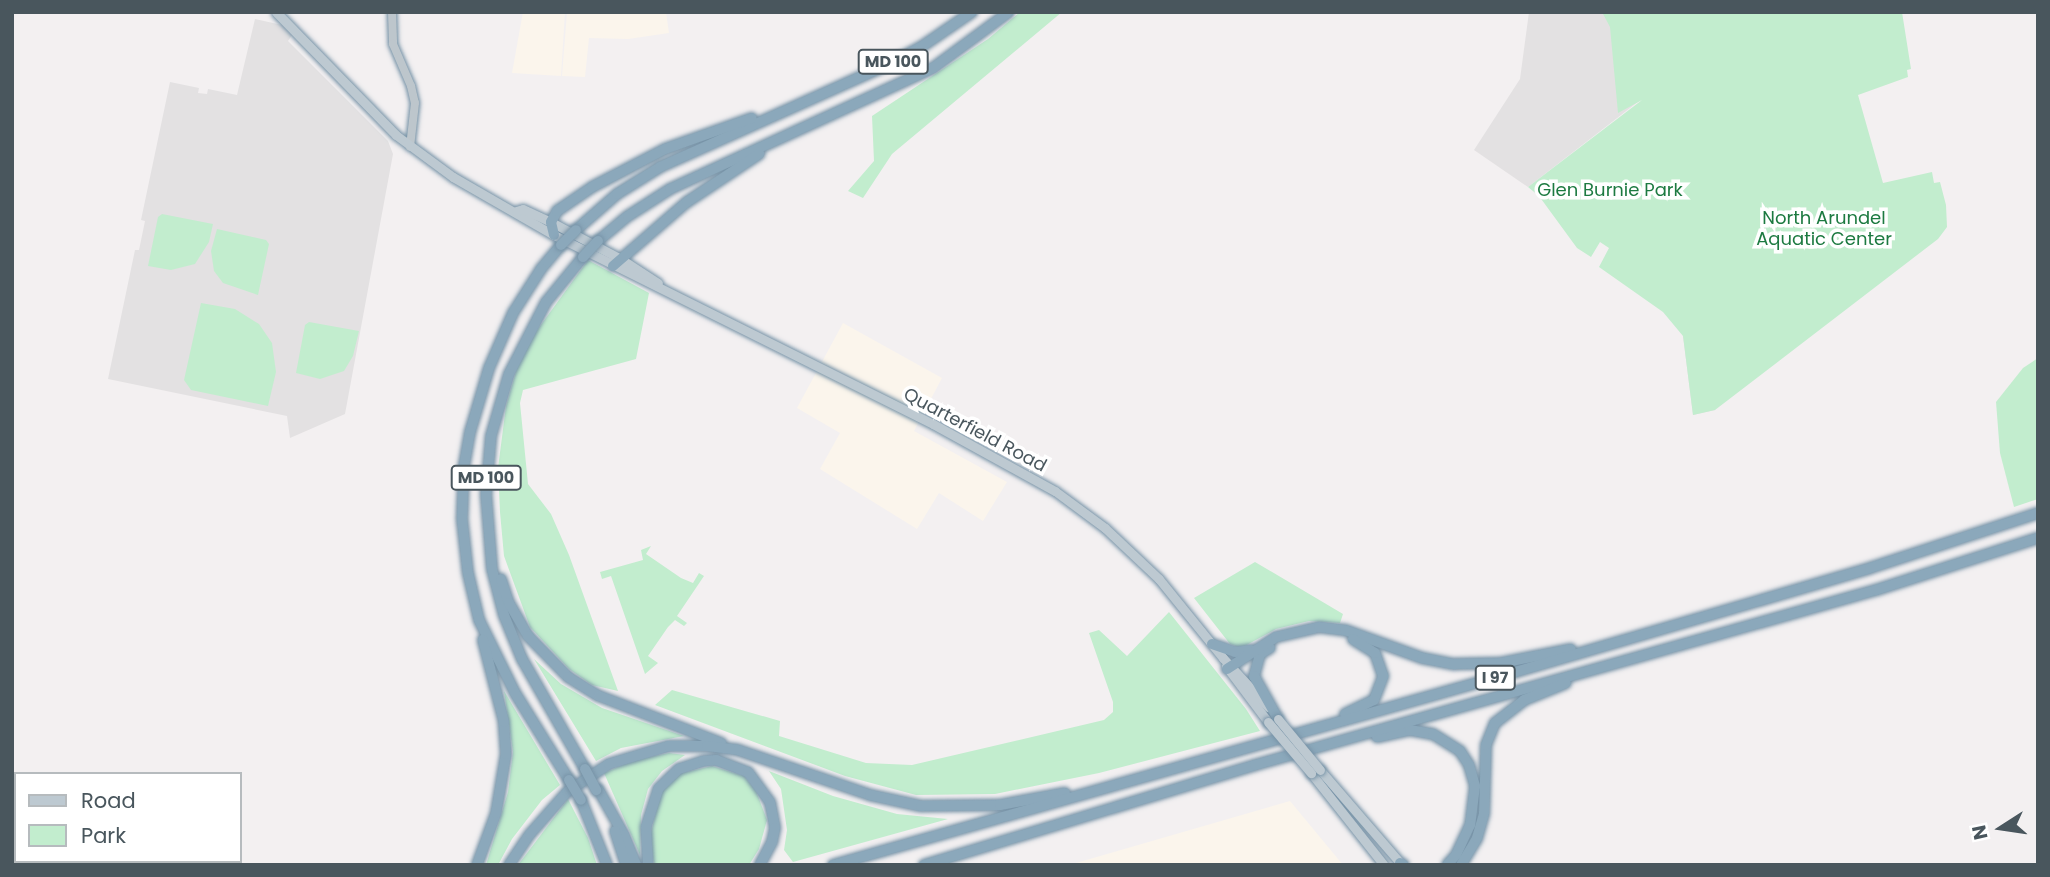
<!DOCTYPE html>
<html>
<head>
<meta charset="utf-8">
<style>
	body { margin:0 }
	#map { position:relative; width:2050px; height:877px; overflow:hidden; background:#f3f0f1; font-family:Poppins,sans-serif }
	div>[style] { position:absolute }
	.commercial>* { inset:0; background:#fbf5ec }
	.education>* { inset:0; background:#e3e1e2 }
	.green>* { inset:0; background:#c2edce }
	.roads { filter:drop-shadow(0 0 2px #7793a7) drop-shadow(0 0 2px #7793a7) }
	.tertiary>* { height:8px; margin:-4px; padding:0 4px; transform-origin:4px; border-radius:4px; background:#bdc6cc }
	.secondary>* { height:9px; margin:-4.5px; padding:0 4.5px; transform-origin:4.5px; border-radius:4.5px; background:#bdc9d1 }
	.motorway>* { height:10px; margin:-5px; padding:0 5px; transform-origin:5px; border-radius:5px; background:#8ba8bb }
	.bridges { filter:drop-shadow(0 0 2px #7793a7) drop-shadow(0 0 2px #7793a7) }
	.secondary-bridge>* { height:9px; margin:-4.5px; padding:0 4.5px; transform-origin:4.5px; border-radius:4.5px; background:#bdc9d1 }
	.motorway-bridge>* { height:10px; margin:-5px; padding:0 5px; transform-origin:5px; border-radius:5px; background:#8ba8bb }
	span { translate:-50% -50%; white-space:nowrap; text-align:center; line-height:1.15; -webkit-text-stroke:7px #fff; paint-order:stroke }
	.shield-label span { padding:2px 5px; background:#fff; border:2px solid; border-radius:5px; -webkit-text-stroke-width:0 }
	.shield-label { font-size:16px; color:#49565d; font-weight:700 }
	.park-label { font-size:18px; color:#1d7a41 }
	.street-label { font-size:18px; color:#49565d }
	.frame { position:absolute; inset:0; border:14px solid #49565d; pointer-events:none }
	.legend { position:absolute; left:14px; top:772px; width:228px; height:91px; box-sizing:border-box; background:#fff; border:2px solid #b6bbbe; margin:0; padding:9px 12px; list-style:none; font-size:21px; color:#49565d }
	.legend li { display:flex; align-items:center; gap:14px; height:35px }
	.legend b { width:35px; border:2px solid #b6bbbe }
	.north { position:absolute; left:1966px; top:793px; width:70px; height:70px; -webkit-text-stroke:5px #fff; paint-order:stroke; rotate:258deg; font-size:19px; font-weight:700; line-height:28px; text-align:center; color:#49565d }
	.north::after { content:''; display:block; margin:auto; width:24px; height:32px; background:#49565d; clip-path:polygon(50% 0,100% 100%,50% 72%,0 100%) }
</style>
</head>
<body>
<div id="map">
	<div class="commercial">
		<i style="clip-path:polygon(523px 12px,565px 12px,561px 76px,512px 73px)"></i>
		<i style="clip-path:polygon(567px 12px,666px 12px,669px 33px,628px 39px,589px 38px,585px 77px,562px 76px)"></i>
		<i style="clip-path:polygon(843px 323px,942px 378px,914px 431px,1007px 482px,983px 521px,939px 493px,917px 529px,820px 469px,840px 433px,797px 408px)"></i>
		<i style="clip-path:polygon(1290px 801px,1343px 865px,1069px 865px)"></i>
	</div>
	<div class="education">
		<i style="clip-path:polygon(1529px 12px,1720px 12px,1715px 410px,1693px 415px,1652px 91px,1528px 187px,1474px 150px,1520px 79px)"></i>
		<i style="clip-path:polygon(255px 19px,282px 25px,292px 35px,288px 41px,388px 141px,393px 154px,345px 414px,290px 438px,287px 416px,108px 379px,135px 250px,139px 250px,145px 221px,141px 220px,170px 82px,199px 88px,198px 93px,207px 94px,208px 89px,237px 95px)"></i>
	</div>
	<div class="green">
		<i style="clip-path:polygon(1020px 12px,1062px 12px,892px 154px,863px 198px,848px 191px,874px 161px,872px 116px,988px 39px)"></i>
		<i style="clip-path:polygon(1602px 12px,1902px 12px,1911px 69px,1907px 70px,1908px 77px,1858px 95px,1883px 183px,1932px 172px,1934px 183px,1940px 182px,1946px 205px,1947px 227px,1938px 239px,1715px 410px,1693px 415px,1683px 336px,1663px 312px,1599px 267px,1609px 248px,1600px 242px,1591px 257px,1577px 248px,1539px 196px,1528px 187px,1642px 100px,1618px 113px,1610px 27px)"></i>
		<i style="clip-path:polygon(162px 214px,213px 224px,209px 242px,195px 264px,171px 270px,148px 266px,158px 217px)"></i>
		<i style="clip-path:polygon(217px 229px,266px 240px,269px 244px,258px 295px,223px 283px,214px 271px,211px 251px)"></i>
		<i style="clip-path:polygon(588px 260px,649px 293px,636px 359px,523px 390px,520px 403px,528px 484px,551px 514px,569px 555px,618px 691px,592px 685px,569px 669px,530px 627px,504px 556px,500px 512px,498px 468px,506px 406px,517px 368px,535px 333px)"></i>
		<i style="clip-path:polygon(201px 303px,235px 309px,259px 324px,272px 343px,276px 372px,268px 406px,191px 390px,184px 380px)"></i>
		<i style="clip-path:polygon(309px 322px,359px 331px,353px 356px,344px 371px,320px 379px,296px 373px,305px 325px)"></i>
		<i style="clip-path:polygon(2038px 358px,2038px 499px,2014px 507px,2000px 453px,1996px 402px,2023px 368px)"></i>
		<i style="clip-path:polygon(651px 546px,646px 554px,681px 578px,693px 583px,699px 573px,704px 576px,677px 616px,687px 623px,684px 626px,675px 620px,668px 627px,648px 656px,658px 663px,645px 674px,611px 576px,602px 579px,600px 572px,643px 560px,641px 550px)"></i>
		<i style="clip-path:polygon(1255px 562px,1343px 614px,1340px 623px,1309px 621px,1276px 629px,1241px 648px,1230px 644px,1194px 598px)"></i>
		<i style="clip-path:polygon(1169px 612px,1246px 709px,1260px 731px,1099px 773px,995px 794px,916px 795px,845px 776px,655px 705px,672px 690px,780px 721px,779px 736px,866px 763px,912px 765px,1104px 720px,1113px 712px,1113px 702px,1089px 633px,1099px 630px,1127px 656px)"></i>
		<i style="clip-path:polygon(534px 659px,561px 684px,602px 708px,684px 736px,621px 748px,596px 761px)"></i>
		<i style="clip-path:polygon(504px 691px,560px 785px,542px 800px,512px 839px,498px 865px,486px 865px,508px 792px,513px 752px)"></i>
		<i style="clip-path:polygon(669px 753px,685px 755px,662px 771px,648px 789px,641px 815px,640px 855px,604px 773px,634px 760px)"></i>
		<i style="clip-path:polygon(712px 766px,744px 776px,756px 791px,767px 820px,759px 849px,749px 865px,654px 865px,650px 837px,660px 795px,670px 781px,682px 773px)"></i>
		<i style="clip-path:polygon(769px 771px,833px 796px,897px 814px,948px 819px,793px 862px,784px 850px,787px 830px,781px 789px)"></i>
		<i style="clip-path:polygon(568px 799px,588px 838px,597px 865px,518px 865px)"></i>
	</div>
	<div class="roads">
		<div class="tertiary">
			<i style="left:392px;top:12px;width:32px;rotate:88deg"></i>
			<i style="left:393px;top:44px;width:46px;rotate:66.8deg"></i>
			<i style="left:411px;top:86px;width:17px;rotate:77deg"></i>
			<i style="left:415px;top:103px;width:44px;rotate:96.5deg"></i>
		</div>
		<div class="secondary">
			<i style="left:276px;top:12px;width:172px;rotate:45.7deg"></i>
			<i style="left:396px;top:135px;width:71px;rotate:36.4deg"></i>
			<i style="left:453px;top:177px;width:116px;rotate:29.9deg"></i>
			<i style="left:554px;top:235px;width:424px;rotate:26.5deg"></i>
			<i style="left:933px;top:424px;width:139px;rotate:28.8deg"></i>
			<i style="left:1055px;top:491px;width:62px;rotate:36.5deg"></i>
			<i style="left:1105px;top:528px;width:74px;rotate:43.4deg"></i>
			<i style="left:1159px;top:579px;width:102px;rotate:51deg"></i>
			<i style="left:1223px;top:658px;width:67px;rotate:47.4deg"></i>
			<i style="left:516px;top:211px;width:7px;rotate:-16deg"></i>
			<i style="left:523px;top:209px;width:31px;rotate:25deg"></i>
			<i style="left:551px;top:222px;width:79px;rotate:27.9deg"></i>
			<i style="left:621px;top:259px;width:44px;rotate:33deg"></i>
			<i style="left:1226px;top:666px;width:70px;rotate:53.1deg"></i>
			<i style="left:1320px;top:770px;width:125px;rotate:49.2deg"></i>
			<i style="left:1311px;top:773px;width:117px;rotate:51.6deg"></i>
		</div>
		<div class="motorway">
			<i style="left:576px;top:230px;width:55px;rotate:-41.3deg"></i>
			<i style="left:617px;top:194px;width:51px;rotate:-32.1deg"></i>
			<i style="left:660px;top:167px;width:249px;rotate:-24.2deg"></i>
			<i style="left:887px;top:65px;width:38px;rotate:-28deg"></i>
			<i style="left:921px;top:47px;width:62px;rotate:-34.5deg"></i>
			<i style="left:554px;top:235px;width:13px;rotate:-103deg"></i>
			<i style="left:551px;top:222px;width:13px;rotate:-61deg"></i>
			<i style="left:557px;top:211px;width:42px;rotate:-34.4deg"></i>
			<i style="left:592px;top:187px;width:82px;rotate:-27.5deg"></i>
			<i style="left:665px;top:149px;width:92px;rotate:-19.6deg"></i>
			<i style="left:598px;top:241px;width:39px;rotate:-40deg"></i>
			<i style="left:628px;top:216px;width:50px;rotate:-32.7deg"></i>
			<i style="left:670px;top:189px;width:289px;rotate:-24.7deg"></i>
			<i style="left:933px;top:68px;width:94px;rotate:-36.4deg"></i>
			<i style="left:561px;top:245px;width:31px;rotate:130deg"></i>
			<i style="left:541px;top:269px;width:52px;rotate:122.5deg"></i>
			<i style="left:513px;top:313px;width:60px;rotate:113.6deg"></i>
			<i style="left:489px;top:368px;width:67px;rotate:106.5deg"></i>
			<i style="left:470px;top:432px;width:34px;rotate:100deg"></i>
			<i style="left:464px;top:465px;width:54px;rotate:92.1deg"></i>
			<i style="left:462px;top:519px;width:54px;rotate:83.7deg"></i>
			<i style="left:468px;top:573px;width:48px;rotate:76.8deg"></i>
			<i style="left:479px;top:620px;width:81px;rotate:63.7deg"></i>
			<i style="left:515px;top:693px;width:102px;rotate:58.2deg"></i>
			<i style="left:583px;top:257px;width:58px;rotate:129.4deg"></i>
			<i style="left:546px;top:302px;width:81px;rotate:117.2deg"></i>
			<i style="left:509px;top:374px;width:65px;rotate:106.2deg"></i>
			<i style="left:491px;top:436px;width:58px;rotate:94.9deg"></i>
			<i style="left:486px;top:494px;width:75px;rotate:85.4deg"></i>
			<i style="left:492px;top:569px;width:48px;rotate:75.4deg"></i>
			<i style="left:504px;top:615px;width:48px;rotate:67.8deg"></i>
			<i style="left:522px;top:659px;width:127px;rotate:60.2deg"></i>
			<i style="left:613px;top:266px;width:98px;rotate:-40.9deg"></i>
			<i style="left:687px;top:202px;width:87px;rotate:-33.7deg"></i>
			<i style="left:501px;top:579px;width:25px;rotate:72deg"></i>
			<i style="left:509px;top:603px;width:38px;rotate:60deg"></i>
			<i style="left:528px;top:636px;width:57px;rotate:45.7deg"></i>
			<i style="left:568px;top:677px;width:36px;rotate:32deg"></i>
			<i style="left:599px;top:696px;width:131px;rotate:21.1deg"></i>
			<i style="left:1212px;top:644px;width:24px;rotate:19deg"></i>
			<i style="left:1235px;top:652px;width:16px;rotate:-7deg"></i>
			<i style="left:1270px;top:648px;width:12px;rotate:149deg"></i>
			<i style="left:1260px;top:654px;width:23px;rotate:105deg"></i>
			<i style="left:1254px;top:676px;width:49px;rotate:60.8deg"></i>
			<i style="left:1227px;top:669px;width:59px;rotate:-33.1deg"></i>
			<i style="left:1276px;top:637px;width:44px;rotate:-13.1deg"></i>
			<i style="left:1319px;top:627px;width:26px;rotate:7deg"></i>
			<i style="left:1345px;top:630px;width:82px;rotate:20deg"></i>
			<i style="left:1422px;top:658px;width:33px;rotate:11deg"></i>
			<i style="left:1454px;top:664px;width:47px;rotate:-1.2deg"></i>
			<i style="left:1501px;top:663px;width:71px;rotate:-11.3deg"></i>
			<i style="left:1345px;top:714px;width:32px;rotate:-26deg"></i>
			<i style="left:1374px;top:700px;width:26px;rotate:-69deg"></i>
			<i style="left:1383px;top:676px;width:24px;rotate:-109deg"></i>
			<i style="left:1375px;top:653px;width:26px;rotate:-148deg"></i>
			<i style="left:1377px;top:737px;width:34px;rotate:-12deg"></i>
			<i style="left:1410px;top:730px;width:23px;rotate:10deg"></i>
			<i style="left:1433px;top:734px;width:32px;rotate:32deg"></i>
			<i style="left:1460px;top:751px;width:17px;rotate:57deg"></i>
			<i style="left:1469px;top:765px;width:22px;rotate:74deg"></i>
			<i style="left:1475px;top:786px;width:39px;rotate:97deg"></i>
			<i style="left:1470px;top:825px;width:33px;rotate:115deg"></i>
			<i style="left:1456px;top:855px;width:13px;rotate:132deg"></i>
			<i style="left:598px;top:789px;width:53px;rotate:60.5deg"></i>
			<i style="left:624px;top:835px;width:32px;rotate:68deg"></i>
			<i style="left:581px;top:800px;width:70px;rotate:68.2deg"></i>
			<i style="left:615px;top:831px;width:36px;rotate:72deg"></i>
			<i style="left:1400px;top:863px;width:4px;rotate:27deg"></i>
			<i style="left:477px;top:865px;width:55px;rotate:-69.9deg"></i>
			<i style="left:496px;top:813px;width:60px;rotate:-80.4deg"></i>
			<i style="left:506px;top:754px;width:32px;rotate:-94deg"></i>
			<i style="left:504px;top:722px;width:85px;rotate:-104.4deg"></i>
			<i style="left:509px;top:865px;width:37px;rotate:-56deg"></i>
			<i style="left:530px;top:834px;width:56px;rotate:-48.6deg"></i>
			<i style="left:567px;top:792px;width:50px;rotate:-33.7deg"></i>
			<i style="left:609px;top:764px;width:63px;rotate:-16.7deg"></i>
			<i style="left:669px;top:746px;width:38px"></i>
			<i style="left:707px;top:746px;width:31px;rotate:7deg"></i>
			<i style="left:738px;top:750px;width:139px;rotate:18.8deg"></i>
			<i style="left:870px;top:795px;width:52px;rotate:12.2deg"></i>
			<i style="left:921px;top:806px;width:79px;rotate:-0.7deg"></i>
			<i style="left:1000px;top:805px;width:66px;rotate:-10.5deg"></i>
			<i style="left:648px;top:865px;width:38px;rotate:-93deg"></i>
			<i style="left:646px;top:827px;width:40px;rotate:-72deg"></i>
			<i style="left:658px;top:789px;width:29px;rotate:-44deg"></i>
			<i style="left:679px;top:769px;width:25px;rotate:-18deg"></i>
			<i style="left:703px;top:761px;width:13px;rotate:-4deg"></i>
			<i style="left:716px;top:760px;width:34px;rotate:21deg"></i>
			<i style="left:748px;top:772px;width:37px;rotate:54deg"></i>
			<i style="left:770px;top:802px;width:26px;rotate:79deg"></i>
			<i style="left:775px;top:828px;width:14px;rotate:102deg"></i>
			<i style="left:772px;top:842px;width:26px;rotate:118deg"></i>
			<i style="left:833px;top:865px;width:709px;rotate:-15.8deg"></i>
			<i style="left:1515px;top:672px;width:370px;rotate:-16.3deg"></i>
			<i style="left:1870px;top:568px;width:177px;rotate:-18.1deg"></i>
			<i style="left:924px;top:865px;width:346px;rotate:-16.8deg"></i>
			<i style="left:1255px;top:765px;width:645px;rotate:-15.74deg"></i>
			<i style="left:1876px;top:590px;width:170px;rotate:-17.8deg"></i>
			<i style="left:1461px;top:865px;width:31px;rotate:-59deg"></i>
			<i style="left:1477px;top:838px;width:26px;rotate:-74deg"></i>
			<i style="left:1484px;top:813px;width:68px;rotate:-88.3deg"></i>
			<i style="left:1486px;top:745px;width:24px;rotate:-68deg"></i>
			<i style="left:1495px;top:723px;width:37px;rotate:-38deg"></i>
			<i style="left:1524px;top:700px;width:45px;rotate:-22deg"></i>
		</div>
	</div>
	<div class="bridges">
		<div class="secondary-bridge">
			<i style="left:1278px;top:719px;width:66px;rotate:50.5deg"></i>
			<i style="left:1268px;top:722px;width:67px;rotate:49.9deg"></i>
		</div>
		<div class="motorway-bridge">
			<i style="left:561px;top:245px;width:21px;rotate:-45deg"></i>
			<i style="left:583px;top:257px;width:22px;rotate:-47deg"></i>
			<i style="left:585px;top:769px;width:24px;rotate:62deg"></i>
			<i style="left:569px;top:780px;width:23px;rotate:59deg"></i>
		</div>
	</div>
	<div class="shield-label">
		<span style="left:893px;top:62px">MD 100</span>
		<span style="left:486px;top:478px">MD 100</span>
		<span style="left:1495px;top:678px">I 97</span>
	</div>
	<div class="park-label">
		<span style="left:1610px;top:190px">Glen Burnie Park</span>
		<span style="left:1824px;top:229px">North Arundel<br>Aquatic Center</span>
	</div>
	<div class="street-label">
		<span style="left:975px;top:430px;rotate:28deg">Quarterfield Road</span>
	</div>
	<div class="frame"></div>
	<ul class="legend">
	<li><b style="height:9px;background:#bdc9d1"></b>Road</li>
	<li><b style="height:19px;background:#c2edce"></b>Park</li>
	</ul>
	<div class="north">N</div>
</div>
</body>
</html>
